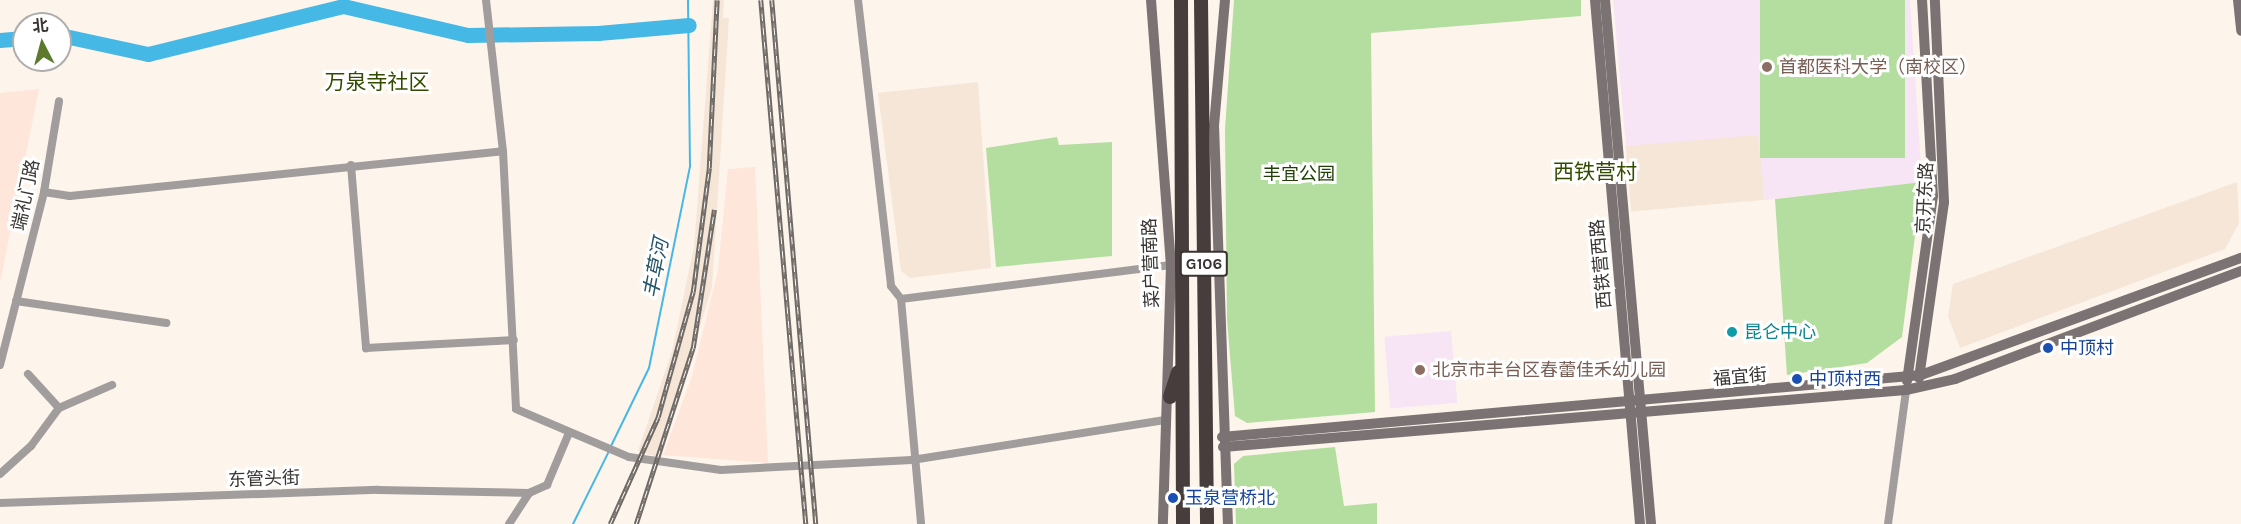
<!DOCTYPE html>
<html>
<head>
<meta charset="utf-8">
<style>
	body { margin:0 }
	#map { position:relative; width:2241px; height:524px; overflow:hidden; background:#fdf4ec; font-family:Karla,"Noto Sans SC",sans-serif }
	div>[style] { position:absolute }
	.built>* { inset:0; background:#f5e6d8; transform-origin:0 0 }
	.industrial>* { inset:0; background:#fee6db }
	.education>* { inset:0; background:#f7e5f6; transform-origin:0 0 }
	.green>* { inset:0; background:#b4de9f; transform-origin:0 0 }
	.stream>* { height:2px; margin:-1px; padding:0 1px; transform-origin:1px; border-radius:1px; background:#46b8e5 }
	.river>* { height:15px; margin:-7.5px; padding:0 7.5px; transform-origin:7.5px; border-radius:7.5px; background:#46b8e5 }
	.street>* { height:8px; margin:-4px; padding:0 4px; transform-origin:4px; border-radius:4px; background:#a29d9d }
	.secondary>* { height:10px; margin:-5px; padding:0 5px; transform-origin:5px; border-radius:5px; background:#7b7373 }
	.highway>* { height:14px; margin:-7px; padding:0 7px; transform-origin:7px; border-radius:7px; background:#473d3d }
	.rail>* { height:4.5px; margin-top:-2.25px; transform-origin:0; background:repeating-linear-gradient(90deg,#fff 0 7px,#6f6a66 0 14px); box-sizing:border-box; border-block:2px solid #6f6a66 }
	.dots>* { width:16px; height:16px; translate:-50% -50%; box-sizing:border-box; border:3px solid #fff; border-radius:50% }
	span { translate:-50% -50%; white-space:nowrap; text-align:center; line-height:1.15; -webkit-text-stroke:6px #fff; paint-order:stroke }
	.shield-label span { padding:2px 4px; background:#fff; border:2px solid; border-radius:4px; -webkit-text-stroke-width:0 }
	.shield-label { font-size:16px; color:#383431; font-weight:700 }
	.education-label { font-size:18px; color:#785e54 }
	.left { translate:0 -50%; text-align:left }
	.park-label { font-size:18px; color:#204007 }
	.street-label { font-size:18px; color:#383431 }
	.culture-label { font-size:18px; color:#0d838f }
	.transit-label { font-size:18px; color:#164399 }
	.water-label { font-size:20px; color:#265568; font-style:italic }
	.quarter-label { font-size:21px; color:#334b00 }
	.north { position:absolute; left:12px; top:12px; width:60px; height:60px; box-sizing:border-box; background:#fff; border:2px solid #afaead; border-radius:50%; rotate:354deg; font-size:16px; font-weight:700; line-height:24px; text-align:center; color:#383431 }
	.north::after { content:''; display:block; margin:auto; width:21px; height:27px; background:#5c792e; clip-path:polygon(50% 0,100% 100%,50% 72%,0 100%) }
</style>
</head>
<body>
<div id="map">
	<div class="built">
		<i style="clip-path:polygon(713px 0,724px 0,723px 18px,729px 18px,712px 287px,661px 458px,638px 451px,672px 351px,694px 247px)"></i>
		<i style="clip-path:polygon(978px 82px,991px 268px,910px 278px,901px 271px,878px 93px)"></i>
		<i style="left:1759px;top:134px;width:66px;height:134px;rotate:85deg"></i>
		<i style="clip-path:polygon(2237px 182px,2239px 223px,2225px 249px,1960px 348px,1948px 316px,1953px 284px)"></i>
	</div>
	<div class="industrial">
		<i style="clip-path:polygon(39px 89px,0 283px,0 93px)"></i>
		<i style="clip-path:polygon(755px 167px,768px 463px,663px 455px,692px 376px,718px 270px,728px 169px)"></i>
	</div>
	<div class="education">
		<i style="clip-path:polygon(1613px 0,1910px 0,1922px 182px,1765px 200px,1758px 135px,1626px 146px)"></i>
		<i style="left:1451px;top:331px;width:72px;height:67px;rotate:85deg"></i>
	</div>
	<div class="green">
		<i style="clip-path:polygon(1234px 0,1581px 0,1581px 16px,1371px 33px,1375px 412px,1247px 423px,1235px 416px,1227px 320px,1225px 129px)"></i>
		<i style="left:1760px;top:0;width:145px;height:158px"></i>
		<i style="clip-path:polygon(1057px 137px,1059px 145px,1112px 142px,1112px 256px,996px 267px,986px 148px)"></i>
		<i style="clip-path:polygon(1922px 182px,1902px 337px,1867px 363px,1787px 375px,1775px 199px)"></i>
		<i style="clip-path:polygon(1335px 447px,1344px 506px,1377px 503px,1377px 524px,1236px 524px,1234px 464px,1243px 456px)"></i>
	</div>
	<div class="stream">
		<i style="left:611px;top:446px;width:87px;rotate:-64deg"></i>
		<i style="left:649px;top:368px;width:206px;rotate:-78.5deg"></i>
		<i style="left:690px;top:166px;width:166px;rotate:-90.7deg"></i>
		<i style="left:573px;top:524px;width:81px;rotate:-63.7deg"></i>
	</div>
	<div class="river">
		<i style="left:60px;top:35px;width:90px;rotate:12.2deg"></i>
		<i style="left:148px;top:54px;width:201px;rotate:-13.8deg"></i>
		<i style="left:343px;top:6px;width:128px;rotate:13.1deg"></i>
		<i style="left:468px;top:35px;width:130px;rotate:-0.9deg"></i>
		<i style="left:598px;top:33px;width:91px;rotate:-5deg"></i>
		<i style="left:0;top:40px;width:24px;rotate:-5deg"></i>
	</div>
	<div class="street">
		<i style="left:486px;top:0;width:152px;rotate:83.6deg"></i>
		<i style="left:503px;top:151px;width:258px;rotate:87.1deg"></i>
		<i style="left:516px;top:409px;width:123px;rotate:23deg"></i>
		<i style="left:629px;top:457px;width:93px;rotate:8deg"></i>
		<i style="left:721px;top:470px;width:191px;rotate:-3deg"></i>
		<i style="left:912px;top:460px;width:256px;rotate:-9deg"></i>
		<i style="left:858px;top:0;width:288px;rotate:83.4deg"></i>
		<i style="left:891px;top:286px;width:16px;rotate:52deg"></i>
		<i style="left:901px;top:299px;width:226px;rotate:84.9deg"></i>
		<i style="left:351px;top:165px;width:184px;rotate:85.3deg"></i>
		<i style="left:366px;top:348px;width:148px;rotate:-3.1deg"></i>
		<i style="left:44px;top:192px;width:26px;rotate:9deg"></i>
		<i style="left:70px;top:196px;width:435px;rotate:-5.9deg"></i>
		<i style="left:901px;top:299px;width:272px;rotate:-7.2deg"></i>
		<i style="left:16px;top:301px;width:152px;rotate:8.3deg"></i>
		<i style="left:0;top:365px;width:179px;rotate:-75.7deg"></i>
		<i style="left:44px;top:192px;width:92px;rotate:-80.6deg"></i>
		<i style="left:28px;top:374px;width:46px;rotate:47.6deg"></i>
		<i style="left:0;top:474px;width:42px;rotate:-42.1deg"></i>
		<i style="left:31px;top:446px;width:47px;rotate:-53.6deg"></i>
		<i style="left:59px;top:408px;width:58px;rotate:-23.5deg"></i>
		<i style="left:0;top:503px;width:378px;rotate:-2deg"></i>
		<i style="left:378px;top:490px;width:151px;rotate:1.1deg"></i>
		<i style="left:509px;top:524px;width:37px;rotate:-57deg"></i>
		<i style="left:529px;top:493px;width:20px;rotate:-24deg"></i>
		<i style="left:547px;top:485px;width:56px;rotate:-67.1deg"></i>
		<i style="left:1888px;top:524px;width:135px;rotate:-82.3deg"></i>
	</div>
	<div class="secondary">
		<i style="left:1151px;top:0;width:266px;rotate:85.7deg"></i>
		<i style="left:1171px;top:265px;width:259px;rotate:91.8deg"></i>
		<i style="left:1225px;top:0;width:125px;rotate:95deg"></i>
		<i style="left:1214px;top:125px;width:399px;rotate:88deg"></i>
		<i style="left:1595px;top:0;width:526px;rotate:85.09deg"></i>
		<i style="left:1605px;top:0;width:526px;rotate:84.98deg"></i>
		<i style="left:2238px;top:0;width:31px;rotate:84deg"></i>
		<i style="left:1919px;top:378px;width:178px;rotate:-81.9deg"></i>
		<i style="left:1944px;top:202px;width:202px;rotate:-92.6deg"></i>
		<i style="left:1907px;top:381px;width:187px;rotate:-82deg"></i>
		<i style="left:1933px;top:196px;width:196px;rotate:-93.2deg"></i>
		<i style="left:1222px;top:437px;width:702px;rotate:-5.07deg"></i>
		<i style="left:1921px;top:375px;width:341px;rotate:-20.1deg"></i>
		<i style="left:1223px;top:447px;width:685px;rotate:-4.77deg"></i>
		<i style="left:1906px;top:390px;width:50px;rotate:-12.7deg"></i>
		<i style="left:1955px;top:379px;width:306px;rotate:-20.7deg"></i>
	</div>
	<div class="highway">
		<i style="left:1181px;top:0;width:524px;rotate:89.78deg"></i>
		<i style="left:1201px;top:0;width:524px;rotate:89.34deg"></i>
		<i style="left:1170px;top:397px;width:26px;rotate:-72deg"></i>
	</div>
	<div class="rail">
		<i style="left:761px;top:0;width:526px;rotate:85.09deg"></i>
		<i style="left:772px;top:0;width:526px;rotate:85.2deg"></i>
		<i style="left:610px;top:524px;width:117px;rotate:-65.8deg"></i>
		<i style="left:658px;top:417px;width:130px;rotate:-74.4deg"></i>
		<i style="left:693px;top:292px;width:125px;rotate:-82.6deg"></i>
		<i style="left:709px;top:168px;width:168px;rotate:-87.3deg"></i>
		<i style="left:636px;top:524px;width:185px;rotate:-72.1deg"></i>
		<i style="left:693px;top:348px;width:140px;rotate:-81.3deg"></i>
	</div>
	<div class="dots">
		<i style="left:1767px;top:67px;background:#8d6e63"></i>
		<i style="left:1732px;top:332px;background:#0f9aa8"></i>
		<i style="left:2048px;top:348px;background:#1a4fb4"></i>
		<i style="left:1420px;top:370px;background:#8d6e63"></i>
		<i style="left:1797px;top:379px;background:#1a4fb4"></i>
		<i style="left:1173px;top:498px;background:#1a4fb4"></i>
	</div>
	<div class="shield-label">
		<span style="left:1204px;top:264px">G106</span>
	</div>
	<div class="education-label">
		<span class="left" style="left:1779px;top:67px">首都医科大学（南校区）</span>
		<span class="left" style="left:1432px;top:370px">北京市丰台区春蕾佳禾幼儿园</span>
	</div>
	<div class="park-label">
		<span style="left:1299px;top:174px">丰宜公园</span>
	</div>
	<div class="street-label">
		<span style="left:26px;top:195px;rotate:-78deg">端礼门路</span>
		<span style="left:1925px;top:198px;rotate:-87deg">京开东路</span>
		<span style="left:1151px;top:263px;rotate:-92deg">菜户营南路</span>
		<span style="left:1601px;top:264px;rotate:-95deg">西铁营西路</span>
		<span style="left:1740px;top:377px;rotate:-5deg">福宜街</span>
		<span style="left:264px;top:479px;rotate:-2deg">东管头街</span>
	</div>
	<div class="culture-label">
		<span class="left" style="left:1744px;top:332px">昆仑中心</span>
	</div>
	<div class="transit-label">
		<span class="left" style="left:2060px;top:348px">中顶村</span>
		<span class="left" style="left:1809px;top:379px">中顶村西</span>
		<span class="left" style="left:1185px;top:498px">玉泉营桥北</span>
	</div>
	<div class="water-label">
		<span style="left:656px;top:268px;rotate:-79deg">丰草河</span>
	</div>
	<div class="quarter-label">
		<span style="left:377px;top:82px">万泉寺社区</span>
		<span style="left:1595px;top:172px">西铁营村</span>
	</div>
	<div class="north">北</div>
</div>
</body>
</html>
